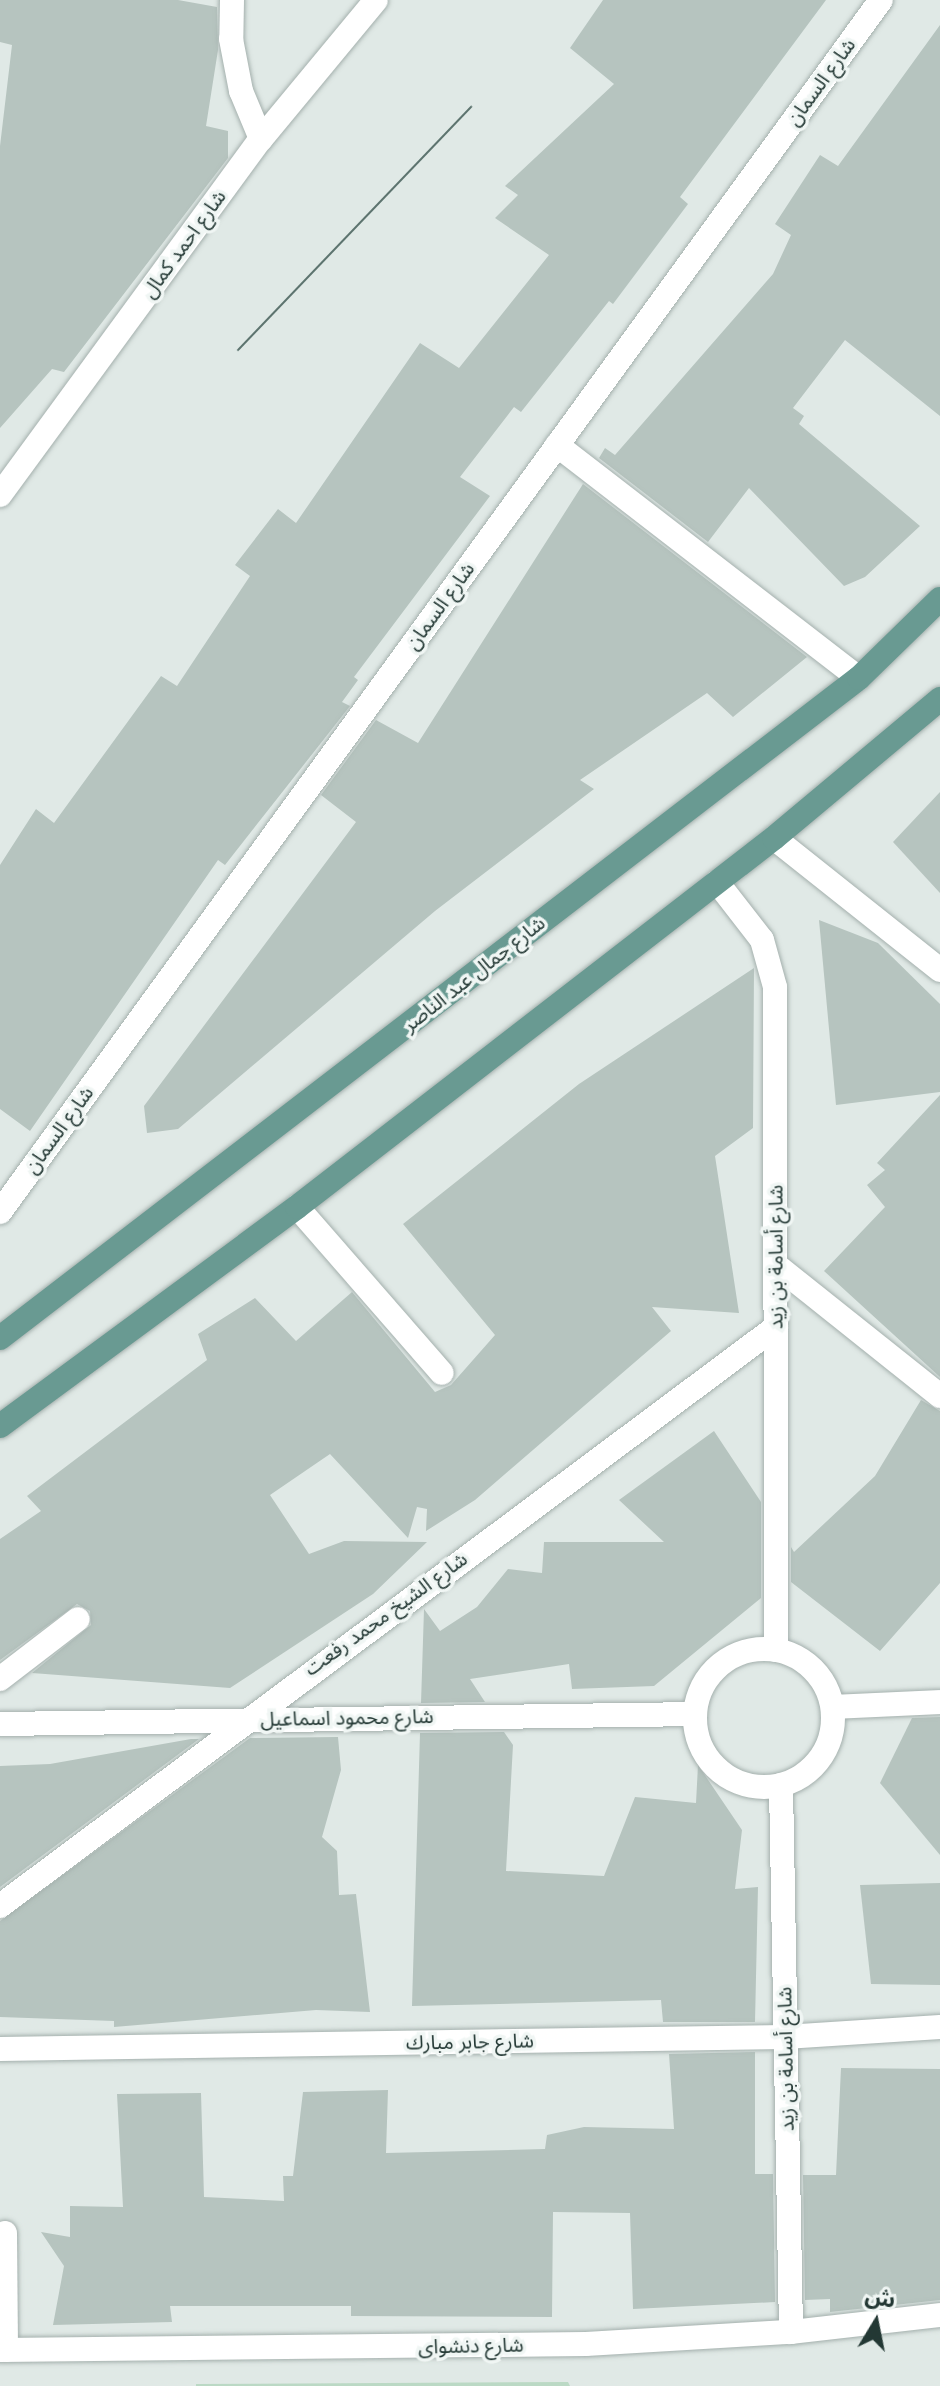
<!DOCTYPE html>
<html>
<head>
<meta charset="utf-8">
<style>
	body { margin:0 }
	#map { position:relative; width:940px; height:2386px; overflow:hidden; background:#e0e9e6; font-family:Montserrat,"Noto Sans Arabic",sans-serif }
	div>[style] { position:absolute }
	.green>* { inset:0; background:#bbd9c5 }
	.building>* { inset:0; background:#b6c4bf }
	.roads { filter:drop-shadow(0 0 2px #a4b0ad) drop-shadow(0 0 2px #a4b0ad) }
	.minor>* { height:24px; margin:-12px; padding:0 12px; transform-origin:12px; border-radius:12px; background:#fff }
	.minor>.ring { margin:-12px; padding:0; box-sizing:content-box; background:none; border:24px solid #fff; border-radius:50% }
	.major>* { height:24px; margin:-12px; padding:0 12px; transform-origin:12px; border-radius:12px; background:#699a92 }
	.tram>* { height:2px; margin:-1px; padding:0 1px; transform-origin:1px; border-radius:1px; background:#5d746f }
	span { translate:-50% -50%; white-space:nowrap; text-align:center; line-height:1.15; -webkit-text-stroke:7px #f0f6f4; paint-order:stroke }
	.street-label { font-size:20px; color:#233834 }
	.north { position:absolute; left:836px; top:2282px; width:80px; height:80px; -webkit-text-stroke:6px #f0f6f4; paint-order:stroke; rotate:10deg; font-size:22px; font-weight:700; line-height:32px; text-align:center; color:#233834 }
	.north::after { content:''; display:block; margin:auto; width:28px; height:36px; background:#233834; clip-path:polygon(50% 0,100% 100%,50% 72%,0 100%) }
</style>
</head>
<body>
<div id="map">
	<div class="green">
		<i style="clip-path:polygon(568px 2382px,570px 2386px,196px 2386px,196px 2384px)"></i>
	</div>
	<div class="building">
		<i style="clip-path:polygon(0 0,178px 0,217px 7px,218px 50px,206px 126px,228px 131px,228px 158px,64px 372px,52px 369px,0 428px,0 146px,12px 45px,0 42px)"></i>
		<i style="clip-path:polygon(603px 0,826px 0,680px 197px,688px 204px,613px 304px,609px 301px,521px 412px,514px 407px,460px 477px,490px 496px,354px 677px,358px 680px,342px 702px,350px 706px,225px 865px,218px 860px,30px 1131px,0 1109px,0 865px,36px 809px,54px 823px,161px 676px,177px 686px,250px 576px,235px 565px,278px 509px,296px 523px,420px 343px,459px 368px,549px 255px,495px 218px,518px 195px,505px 186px,614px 84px,570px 48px)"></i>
		<i style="clip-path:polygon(940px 25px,940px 416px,845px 340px,793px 408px,804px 416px,799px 424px,920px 526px,865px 577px,844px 586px,749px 488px,708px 542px,599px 458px,605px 448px,615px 455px,773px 274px,791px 235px,775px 224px,820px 155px,838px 166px)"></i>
		<i style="clip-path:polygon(583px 484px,807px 657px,733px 717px,707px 693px,580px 780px,594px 789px,435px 911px,178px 1129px,147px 1133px,144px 1106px,356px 822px,321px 795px,376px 720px,418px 743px)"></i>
		<i style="clip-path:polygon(940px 792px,940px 893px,893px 842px)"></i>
		<i style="clip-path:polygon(819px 920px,878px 943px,940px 1004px,940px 1092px,836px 1105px)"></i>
		<i style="clip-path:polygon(754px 968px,753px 1128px,715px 1156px,739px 1313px,652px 1307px,671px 1331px,475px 1500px,426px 1531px,427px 1509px,417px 1507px,408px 1538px,330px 1454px,270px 1495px,309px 1554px,344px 1541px,427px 1542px,373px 1594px,230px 1688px,32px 1673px,91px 1625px,90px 1611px,77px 1604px,0 1660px,0 1539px,41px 1511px,27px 1496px,207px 1360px,198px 1334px,255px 1298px,296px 1341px,352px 1292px,435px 1392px,451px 1385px,495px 1335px,403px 1224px,579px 1084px)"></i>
		<i style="clip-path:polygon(940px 1095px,940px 1377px,824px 1271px,885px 1207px,867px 1185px,885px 1170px,877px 1163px)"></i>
		<i style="clip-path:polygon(921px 1400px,940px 1411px,940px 1583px,880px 1651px,791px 1582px,791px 1547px,794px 1552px,875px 1476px)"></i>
		<i style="clip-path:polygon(714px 1431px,761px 1502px,761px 1598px,654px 1686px,572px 1689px,569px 1664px,470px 1679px,485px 1702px,421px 1703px,424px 1609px,440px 1631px,477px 1607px,508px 1569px,542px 1573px,544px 1542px,664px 1542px,619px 1500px)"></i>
		<i style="clip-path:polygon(940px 1717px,940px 1855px,880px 1783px,912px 1718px)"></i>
		<i style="clip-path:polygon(504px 1732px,513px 1745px,506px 1871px,604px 1876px,635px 1797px,696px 1803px,698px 1765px,742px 1830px,735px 1889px,758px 1887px,755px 2022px,663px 2022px,661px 2000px,412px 2006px,420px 1733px)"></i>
		<i style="clip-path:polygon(338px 1737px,341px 1770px,322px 1837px,337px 1851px,339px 1895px,356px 1894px,370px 2012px,316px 2010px,114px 2027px,114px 2021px,0 2017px,0 1921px,250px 1738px)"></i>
		<i style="clip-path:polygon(191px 1739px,199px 1739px,0 1887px,0 1766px,50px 1764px)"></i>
		<i style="clip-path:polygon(940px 1883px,940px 1985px,871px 1984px,860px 1885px)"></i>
		<i style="clip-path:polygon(755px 2052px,755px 2174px,773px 2174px,775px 2302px,633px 2309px,630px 2213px,553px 2212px,552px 2317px,351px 2316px,351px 2306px,170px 2306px,172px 2322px,53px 2325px,64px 2266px,41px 2232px,70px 2237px,70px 2206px,123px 2207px,117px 2094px,201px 2093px,204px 2197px,284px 2201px,283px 2176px,293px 2176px,303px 2092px,388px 2090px,386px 2153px,545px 2149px,547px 2135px,584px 2127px,674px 2129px,669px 2054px)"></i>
		<i style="clip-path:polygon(841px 2068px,940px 2069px,940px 2300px,830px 2312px,830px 2299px,805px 2300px,803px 2175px,836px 2175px)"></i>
	</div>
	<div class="roads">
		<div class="minor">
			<i style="left:232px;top:0;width:39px;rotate:91deg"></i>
			<i style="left:231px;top:39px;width:53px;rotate:79.1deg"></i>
			<i style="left:241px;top:91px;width:52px;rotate:67.4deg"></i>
			<i style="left:557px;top:445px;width:381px;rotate:37.7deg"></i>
			<i style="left:0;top:495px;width:441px;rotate:-53.8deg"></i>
			<i style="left:261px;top:139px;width:180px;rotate:-50.4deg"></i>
			<i style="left:774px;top:838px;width:212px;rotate:38.5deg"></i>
			<i style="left:717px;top:882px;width:73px;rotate:52.2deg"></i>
			<i style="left:762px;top:940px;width:49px;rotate:74.5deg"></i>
			<i style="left:775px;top:987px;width:663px;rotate:89.91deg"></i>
			<i style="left:297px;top:1207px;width:220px;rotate:48.9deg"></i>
			<i style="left:0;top:1212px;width:1498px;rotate:-53.99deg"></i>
			<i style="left:776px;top:1265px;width:210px;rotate:38.6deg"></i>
			<i class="ring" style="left:695px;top:1649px;width:114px;height:114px"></i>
			<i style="left:0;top:1679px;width:98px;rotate:-37.6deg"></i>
			<i style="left:833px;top:1707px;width:107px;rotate:-2.7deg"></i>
			<i style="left:0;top:1724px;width:695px;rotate:-0.82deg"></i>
			<i style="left:781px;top:1785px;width:547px;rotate:88.95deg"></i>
			<i style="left:0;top:1906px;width:968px;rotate:-36.73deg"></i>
			<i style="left:0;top:2049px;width:785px;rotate:-0.88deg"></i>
			<i style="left:785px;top:2037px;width:155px;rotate:-3.7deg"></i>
			<i style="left:5px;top:2233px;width:117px;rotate:89.5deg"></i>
			<i style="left:0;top:2350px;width:586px;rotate:-0.59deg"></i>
			<i style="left:586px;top:2344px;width:205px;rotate:-3.4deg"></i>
			<i style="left:791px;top:2332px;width:150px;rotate:-6.5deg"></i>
		</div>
		<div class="major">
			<i style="left:0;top:1338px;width:1083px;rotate:-37.54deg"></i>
			<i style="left:859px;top:678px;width:113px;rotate:-44.3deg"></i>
			<i style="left:0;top:1426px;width:369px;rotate:-36.4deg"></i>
			<i style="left:297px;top:1207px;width:603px;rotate:-37.72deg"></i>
			<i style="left:774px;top:838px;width:217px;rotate:-39.9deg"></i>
		</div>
	</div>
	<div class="tram">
		<i style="left:238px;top:350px;width:337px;rotate:-46.2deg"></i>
	</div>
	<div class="street-label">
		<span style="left:821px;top:82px;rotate:-54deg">شارع السمان</span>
		<span style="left:184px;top:244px;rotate:-54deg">شارع احمد كمال</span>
		<span style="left:440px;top:606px;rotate:-54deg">شارع السمان</span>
		<span style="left:474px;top:974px;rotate:-38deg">شارع جمال عبد الناصر</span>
		<span style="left:59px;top:1130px;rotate:-54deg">شارع السمان</span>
		<span style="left:776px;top:1257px;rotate:-90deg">شارع أسامة بن زيد</span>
		<span style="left:386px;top:1614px;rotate:-36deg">شارع الشيخ محمد رفعت</span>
		<span style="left:347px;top:1718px;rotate:-1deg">شارع محمود اسماعيل</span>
		<span style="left:470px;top:2042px;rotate:-1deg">شارع جابر مبارك</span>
		<span style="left:786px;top:2059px;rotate:-91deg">شارع أسامة بن زيد</span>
		<span style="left:471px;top:2346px;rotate:-1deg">شارع دنشواى</span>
	</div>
	<div class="north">ش</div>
</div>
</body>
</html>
